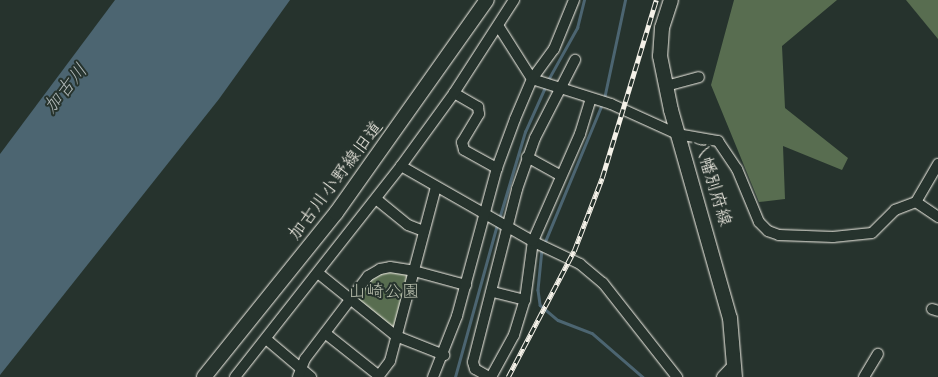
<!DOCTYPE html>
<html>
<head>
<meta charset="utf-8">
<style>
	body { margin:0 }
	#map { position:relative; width:938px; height:377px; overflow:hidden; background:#26332d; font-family:"Balsamiq Sans","Klee One",sans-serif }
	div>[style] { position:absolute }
	.green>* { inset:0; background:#586d50 }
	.water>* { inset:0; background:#4c6571 }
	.stream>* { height:2.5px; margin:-1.25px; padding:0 1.25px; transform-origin:1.25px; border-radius:1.25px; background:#4c6571 }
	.roads { filter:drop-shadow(0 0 1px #f4f1e8) drop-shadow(0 0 1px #f4f1e8) }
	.street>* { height:10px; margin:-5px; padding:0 5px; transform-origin:5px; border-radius:5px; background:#26332d }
	.secondary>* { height:14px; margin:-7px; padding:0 7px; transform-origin:7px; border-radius:7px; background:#26332d }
	.rail>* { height:4.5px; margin-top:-2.25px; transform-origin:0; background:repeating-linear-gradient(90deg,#26332d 0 8px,#f4f1e8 0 16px); box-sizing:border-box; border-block:1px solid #f4f1e8 }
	span { translate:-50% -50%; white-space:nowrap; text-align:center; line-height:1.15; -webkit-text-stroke:4px #26332d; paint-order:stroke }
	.street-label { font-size:18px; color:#f4f1e8 }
	.park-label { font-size:18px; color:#b6bcab }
	.water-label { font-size:19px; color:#b1b9b8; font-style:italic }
</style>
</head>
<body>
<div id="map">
	<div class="green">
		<i style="clip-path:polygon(734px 0,837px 0,782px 46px,785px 108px,848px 158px,842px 170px,783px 146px,785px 199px,759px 202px,711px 85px)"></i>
		<i style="clip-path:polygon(906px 0,938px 0,938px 39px)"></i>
		<i style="clip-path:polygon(405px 270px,409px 277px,396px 326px,390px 326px,358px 301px,357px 295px,377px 273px)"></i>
	</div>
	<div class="water">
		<i style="clip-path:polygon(115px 0,290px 0,219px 99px,0 375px,0 154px)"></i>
	</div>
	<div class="stream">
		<i style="left:548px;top:80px;width:60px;rotate:-60.9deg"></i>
		<i style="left:577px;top:28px;width:29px;rotate:-76deg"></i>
		<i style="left:604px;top:99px;width:101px;rotate:-78deg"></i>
		<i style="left:499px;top:219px;width:91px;rotate:-73.4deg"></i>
		<i style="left:525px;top:132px;width:51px;rotate:-65.9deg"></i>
		<i style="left:544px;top:244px;width:152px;rotate:-67.5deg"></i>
		<i style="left:542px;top:249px;width:41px;rotate:95.6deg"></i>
		<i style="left:538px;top:290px;width:15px;rotate:82deg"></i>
		<i style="left:540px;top:305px;width:23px;rotate:40deg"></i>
		<i style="left:558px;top:320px;width:36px;rotate:21deg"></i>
		<i style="left:592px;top:333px;width:67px;rotate:40.8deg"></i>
		<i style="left:455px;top:377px;width:159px;rotate:-74.6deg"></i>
	</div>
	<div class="roads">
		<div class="street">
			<i style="left:499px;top:27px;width:62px;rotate:57.6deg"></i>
			<i style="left:532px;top:79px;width:83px;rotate:17.6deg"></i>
			<i style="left:611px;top:104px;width:72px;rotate:24.4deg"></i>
			<i style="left:677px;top:134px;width:42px;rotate:9.7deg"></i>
			<i style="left:718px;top:141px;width:34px;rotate:56deg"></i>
			<i style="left:737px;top:169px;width:57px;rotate:67.5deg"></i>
			<i style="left:759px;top:222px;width:13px;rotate:45deg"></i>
			<i style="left:768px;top:231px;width:12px;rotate:20deg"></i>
			<i style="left:779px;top:235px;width:54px;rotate:2.1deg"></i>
			<i style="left:833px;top:237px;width:39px;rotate:-6deg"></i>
			<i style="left:872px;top:233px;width:33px;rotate:-45deg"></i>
			<i style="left:895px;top:210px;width:22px;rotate:-21deg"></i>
			<i style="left:916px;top:202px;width:44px;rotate:-59.9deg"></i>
			<i style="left:666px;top:86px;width:34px;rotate:-15deg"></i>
			<i style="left:454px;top:93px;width:28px;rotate:30deg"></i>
			<i style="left:478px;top:107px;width:7px;rotate:82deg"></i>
			<i style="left:479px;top:114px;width:33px;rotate:121deg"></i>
			<i style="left:462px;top:142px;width:8px;rotate:76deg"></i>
			<i style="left:464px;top:150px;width:38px;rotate:29deg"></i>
			<i style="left:527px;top:157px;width:38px;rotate:29deg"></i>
			<i style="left:401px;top:166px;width:155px;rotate:29.7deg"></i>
			<i style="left:536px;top:243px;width:49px;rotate:25.5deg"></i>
			<i style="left:580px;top:264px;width:30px;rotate:40deg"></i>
			<i style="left:603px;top:283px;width:120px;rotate:51.8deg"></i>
			<i style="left:376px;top:199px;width:41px;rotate:39.1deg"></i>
			<i style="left:408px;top:225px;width:17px;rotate:21deg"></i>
			<i style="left:916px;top:202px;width:27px;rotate:34deg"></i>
			<i style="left:318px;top:273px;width:100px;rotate:38.9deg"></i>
			<i style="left:396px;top:336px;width:52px;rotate:21.6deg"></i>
			<i style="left:493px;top:292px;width:33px;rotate:14deg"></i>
			<i style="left:932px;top:309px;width:6px;rotate:18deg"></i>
			<i style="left:325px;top:333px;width:69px;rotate:38.5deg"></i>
			<i style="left:266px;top:339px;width:59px;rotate:40.2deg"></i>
			<i style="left:235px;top:377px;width:268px;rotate:-51.8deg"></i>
			<i style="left:401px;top:166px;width:90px;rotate:-54deg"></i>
			<i style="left:454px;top:93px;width:111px;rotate:-57.2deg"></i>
			<i style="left:298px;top:377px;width:19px;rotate:-69deg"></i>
			<i style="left:305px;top:359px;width:104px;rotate:-52.8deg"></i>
			<i style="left:368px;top:276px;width:14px;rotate:-30deg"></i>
			<i style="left:380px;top:269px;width:10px;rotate:-11deg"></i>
			<i style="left:390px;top:267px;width:24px;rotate:9deg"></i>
			<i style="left:414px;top:271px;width:54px;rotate:15.1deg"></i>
			<i style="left:378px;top:377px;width:20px;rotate:-53deg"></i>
			<i style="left:390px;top:361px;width:180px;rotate:-75.2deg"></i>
			<i style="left:433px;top:377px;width:66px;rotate:-68.5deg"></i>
			<i style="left:457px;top:316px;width:153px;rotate:-74.9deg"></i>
			<i style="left:497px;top:168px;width:52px;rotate:-69.8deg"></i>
			<i style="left:515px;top:119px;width:43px;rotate:-67deg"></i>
			<i style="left:532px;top:79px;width:37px;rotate:-54deg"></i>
			<i style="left:554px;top:49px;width:53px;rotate:-67.8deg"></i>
			<i style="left:489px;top:377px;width:16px;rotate:-150deg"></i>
			<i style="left:475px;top:369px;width:7px;rotate:-106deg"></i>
			<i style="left:473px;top:362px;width:179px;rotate:-75.7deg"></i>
			<i style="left:517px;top:189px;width:54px;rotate:-70.6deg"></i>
			<i style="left:535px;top:138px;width:88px;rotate:-62.9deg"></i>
			<i style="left:491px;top:377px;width:48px;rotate:-61.3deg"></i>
			<i style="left:514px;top:335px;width:37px;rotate:-73deg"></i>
			<i style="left:525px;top:300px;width:60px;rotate:-82.3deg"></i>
			<i style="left:533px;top:241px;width:117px;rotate:-66.3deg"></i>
			<i style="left:580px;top:134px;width:37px;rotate:-73deg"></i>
			<i style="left:722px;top:377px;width:18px;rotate:-47deg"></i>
			<i style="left:864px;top:377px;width:27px;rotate:-59deg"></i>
		</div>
		<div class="secondary">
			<i style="left:671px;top:0;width:29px;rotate:108deg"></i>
			<i style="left:662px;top:28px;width:28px;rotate:94deg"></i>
			<i style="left:660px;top:56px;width:55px;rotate:78.5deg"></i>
			<i style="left:671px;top:110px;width:216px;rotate:74.2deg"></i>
			<i style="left:730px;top:318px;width:59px;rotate:85.2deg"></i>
			<i style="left:204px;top:377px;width:211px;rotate:-51.2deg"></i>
			<i style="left:336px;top:213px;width:261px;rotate:-54.7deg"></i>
		</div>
	</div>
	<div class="rail">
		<i style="left:508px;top:377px;width:142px;rotate:-62.4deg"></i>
		<i style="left:574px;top:251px;width:78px;rotate:-69deg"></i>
		<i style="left:602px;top:178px;width:186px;rotate:-73.1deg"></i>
	</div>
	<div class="street-label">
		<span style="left:336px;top:181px;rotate:-53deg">加古川小野線旧道</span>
		<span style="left:712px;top:183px;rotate:73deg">八幡別府線</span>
	</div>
	<div class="park-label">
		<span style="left:384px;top:292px">山崎公園</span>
	</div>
	<div class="water-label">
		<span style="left:66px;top:89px;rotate:-51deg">加古川</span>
	</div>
</div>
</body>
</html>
